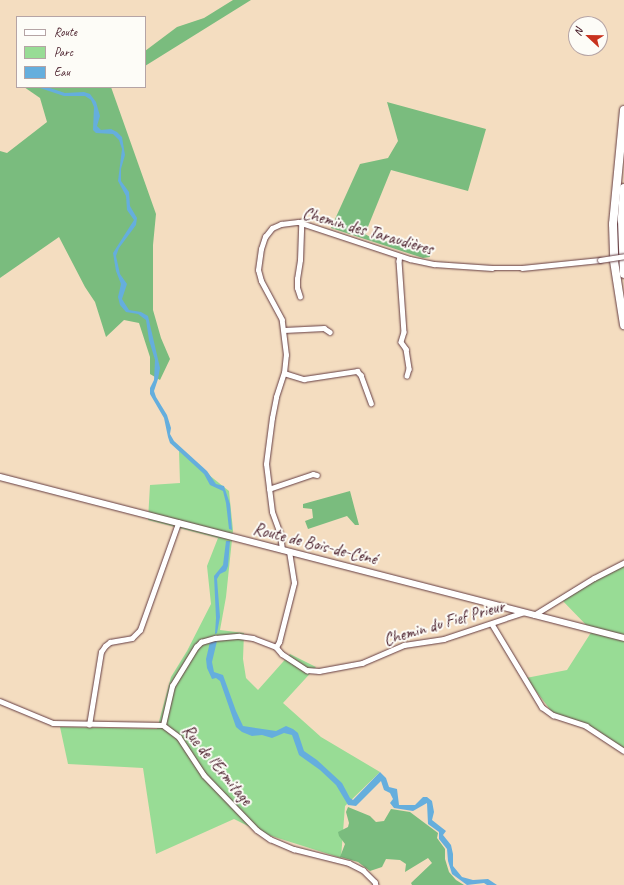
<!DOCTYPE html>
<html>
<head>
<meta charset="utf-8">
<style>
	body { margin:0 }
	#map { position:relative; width:624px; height:885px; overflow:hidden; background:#f4ddc0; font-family:Caveat,sans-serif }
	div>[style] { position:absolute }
	.green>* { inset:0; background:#98dc95 }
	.forest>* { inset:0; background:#7abc7e }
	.water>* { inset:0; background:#65aedd }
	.roads { filter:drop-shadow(0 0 1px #643c41) drop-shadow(0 0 1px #643c41) }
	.street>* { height:4.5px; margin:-2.25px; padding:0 2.25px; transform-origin:2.25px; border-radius:2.25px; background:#fff }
	.secondary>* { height:6px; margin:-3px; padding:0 3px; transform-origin:3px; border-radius:3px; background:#fff }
	.highway>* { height:8px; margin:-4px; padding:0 4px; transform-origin:4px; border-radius:4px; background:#fff }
	.bridges { filter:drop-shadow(0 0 1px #643c41) drop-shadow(0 0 1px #643c41) }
	.street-bridge>* { height:4.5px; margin:-2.25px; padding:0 2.25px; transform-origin:2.25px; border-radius:2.25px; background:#fff }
	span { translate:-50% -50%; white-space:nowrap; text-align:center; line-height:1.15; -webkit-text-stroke:4px #fdfcf7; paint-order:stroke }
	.street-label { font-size:17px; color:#4a1f2b }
	.legend { position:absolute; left:16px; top:16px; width:130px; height:72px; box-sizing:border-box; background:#fdfcf7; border:1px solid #b5a4a5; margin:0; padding:5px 7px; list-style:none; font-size:12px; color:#4a1f2b }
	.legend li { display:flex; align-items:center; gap:8px; height:20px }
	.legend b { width:20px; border:1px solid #b5a4a5 }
	.north { position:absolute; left:568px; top:16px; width:40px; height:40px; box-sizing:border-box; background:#fdfcf7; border:1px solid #b5a4a5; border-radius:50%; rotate:292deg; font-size:11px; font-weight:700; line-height:16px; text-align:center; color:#4a1f2b }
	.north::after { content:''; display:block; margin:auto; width:14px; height:18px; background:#c8321e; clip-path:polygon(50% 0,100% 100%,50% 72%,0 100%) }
</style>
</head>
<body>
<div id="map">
	<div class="green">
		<i style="clip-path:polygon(179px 451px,229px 491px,233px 530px,226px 597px,220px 630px,244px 633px,243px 659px,246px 678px,258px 690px,290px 654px,316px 667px,283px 703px,321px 737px,380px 772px,345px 806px,341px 858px,262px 833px,234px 819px,156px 854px,143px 768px,68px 764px,60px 727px,157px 729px,171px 677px,187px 651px,211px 604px,207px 566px,218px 538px,148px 520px,150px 485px,180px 483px)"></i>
		<i style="clip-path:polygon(624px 561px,624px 751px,597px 730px,552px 712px,526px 678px,567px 670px,592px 631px,559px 597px)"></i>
	</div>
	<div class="forest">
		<i style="clip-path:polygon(233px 0,251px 0,145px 66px,145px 51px,177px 27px,204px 18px)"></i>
		<i style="clip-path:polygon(24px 87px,111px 87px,156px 214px,153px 245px,153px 310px,161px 338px,170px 359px,160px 380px,150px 374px,150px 357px,139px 323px,124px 320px,106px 337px,95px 302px,85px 287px,59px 237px,0 278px,0 151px,7px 153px,47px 122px,40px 98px)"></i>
		<i style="clip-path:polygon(387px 102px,486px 129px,468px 191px,391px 170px,365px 234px,370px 237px,430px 252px,430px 257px,423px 258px,331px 228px,360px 164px,388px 158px,398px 141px)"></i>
		<i style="clip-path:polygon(350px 491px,359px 525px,355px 525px,347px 516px,308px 529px,305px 521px,313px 518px,312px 509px,303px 508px,303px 504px)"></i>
		<i style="clip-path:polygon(348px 807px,370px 816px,376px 822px,384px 821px,391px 809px,410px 812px,438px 833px,437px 838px,445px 849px,445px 859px,449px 872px,456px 880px,464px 885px,412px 885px,411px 883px,432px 863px,428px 858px,405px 872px,406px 864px,400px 860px,386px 859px,382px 867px,370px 871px,358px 862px,340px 857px,345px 844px,339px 836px,338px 832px,348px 827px,349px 823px,346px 812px)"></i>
	</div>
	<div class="water">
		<i style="clip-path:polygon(37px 87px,47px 87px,65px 93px,84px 92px,90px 94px,96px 102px,100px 116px,97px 126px,101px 130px,111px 129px,117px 132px,122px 137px,125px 155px,121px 169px,121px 181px,129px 192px,130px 206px,137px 218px,136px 225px,119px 248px,116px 256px,120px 274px,127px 284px,122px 299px,129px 310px,141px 312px,148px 316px,160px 368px,158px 379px,154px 391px,156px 397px,167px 415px,171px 428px,170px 434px,174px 441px,207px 471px,216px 484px,224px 486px,230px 504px,232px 530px,229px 529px,226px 503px,223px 491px,210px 485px,204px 474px,170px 443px,168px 437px,164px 418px,150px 394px,150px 388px,154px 380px,155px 360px,149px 340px,146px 320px,138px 314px,126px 312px,120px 305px,118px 297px,121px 284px,116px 271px,113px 253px,134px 220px,127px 210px,126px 196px,118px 181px,122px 149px,119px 140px,113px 134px,96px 133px,93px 130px,94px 107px,91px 100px,85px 96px,64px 96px)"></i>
		<i style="clip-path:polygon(226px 541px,230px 541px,228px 566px,226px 571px,220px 574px,217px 579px,220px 617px,217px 633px,215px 634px,216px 618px,214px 576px,223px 565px)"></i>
		<i style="clip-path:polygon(217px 641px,212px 662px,214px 672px,223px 675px,236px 711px,243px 726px,276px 731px,286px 726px,293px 729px,298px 733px,304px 751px,317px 760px,342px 783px,350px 798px,353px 800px,380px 772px,386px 778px,389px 787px,397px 789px,399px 805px,415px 805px,423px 797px,427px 797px,432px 801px,434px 812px,432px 820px,446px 831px,443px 835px,451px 845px,453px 854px,453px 866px,462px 877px,473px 880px,488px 879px,497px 885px,487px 885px,484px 883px,467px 885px,452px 874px,448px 861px,447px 849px,439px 839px,439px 832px,428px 824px,427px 803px,413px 811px,394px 808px,390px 803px,393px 799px,390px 793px,384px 790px,381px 781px,356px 806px,348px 805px,336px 785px,320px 770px,299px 755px,292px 735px,284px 733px,272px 738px,262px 735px,252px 736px,242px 732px,236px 727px,220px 681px,216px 678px,212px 679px,207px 668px,206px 659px,210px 642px)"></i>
	</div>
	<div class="roads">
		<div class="street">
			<i style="left:400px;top:256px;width:5px;rotate:101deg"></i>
			<i style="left:399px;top:261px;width:71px;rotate:86deg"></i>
			<i style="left:404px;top:332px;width:10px;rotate:107deg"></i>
			<i style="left:401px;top:342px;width:9px;rotate:54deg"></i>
			<i style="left:406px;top:349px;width:20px;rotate:81deg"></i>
			<i style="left:409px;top:369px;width:7px;rotate:106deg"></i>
			<i style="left:300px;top:297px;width:9px;rotate:-108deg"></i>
			<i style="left:297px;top:288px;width:9px;rotate:-90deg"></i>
			<i style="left:297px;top:279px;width:19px;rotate:-81deg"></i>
			<i style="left:300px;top:260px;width:38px;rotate:-88deg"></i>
			<i style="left:284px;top:330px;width:40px;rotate:-2.9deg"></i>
			<i style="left:324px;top:328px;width:7px;rotate:34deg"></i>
			<i style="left:284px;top:373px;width:21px;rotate:17deg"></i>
			<i style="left:304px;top:379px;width:54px;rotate:-8.6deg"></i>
			<i style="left:357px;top:371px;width:6px;rotate:45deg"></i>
			<i style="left:361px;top:375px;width:30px;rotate:70deg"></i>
			<i style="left:269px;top:489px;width:46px;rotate:-18.8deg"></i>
			<i style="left:313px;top:474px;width:4px;rotate:14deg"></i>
			<i style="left:282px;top:550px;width:16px;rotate:-97deg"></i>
			<i style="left:280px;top:534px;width:23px;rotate:-110deg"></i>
			<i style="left:272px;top:512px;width:48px;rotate:-97.1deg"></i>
			<i style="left:266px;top:464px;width:46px;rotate:-82.6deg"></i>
			<i style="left:272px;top:418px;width:21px;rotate:-79deg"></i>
			<i style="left:276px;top:397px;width:25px;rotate:-72deg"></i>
			<i style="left:284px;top:373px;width:18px;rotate:-84deg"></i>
			<i style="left:286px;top:355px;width:35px;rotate:-97deg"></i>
			<i style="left:282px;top:320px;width:44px;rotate:-118.3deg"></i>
			<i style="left:261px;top:281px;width:11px;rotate:-105deg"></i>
			<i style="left:258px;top:270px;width:21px;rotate:-82deg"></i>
			<i style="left:261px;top:249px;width:13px;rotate:-72deg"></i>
			<i style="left:265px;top:237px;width:11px;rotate:-52deg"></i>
			<i style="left:272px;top:228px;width:10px;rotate:-24deg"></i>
			<i style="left:281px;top:224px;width:17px;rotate:-7deg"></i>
			<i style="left:298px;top:222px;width:118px;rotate:18.3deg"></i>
			<i style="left:410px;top:259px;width:25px;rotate:12deg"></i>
			<i style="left:434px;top:264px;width:58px;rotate:3.9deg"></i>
			<i style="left:492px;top:268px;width:30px"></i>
			<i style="left:522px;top:268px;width:78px;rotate:-5.9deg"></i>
			<i style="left:534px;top:615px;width:70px;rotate:-31.7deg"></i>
			<i style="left:594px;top:578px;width:34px;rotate:-27deg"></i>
			<i style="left:492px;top:624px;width:97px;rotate:58.9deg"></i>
			<i style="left:542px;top:707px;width:14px;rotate:36deg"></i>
			<i style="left:553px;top:715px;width:35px;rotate:18deg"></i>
			<i style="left:586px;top:726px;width:45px;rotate:33.3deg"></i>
			<i style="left:276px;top:647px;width:6px;rotate:-59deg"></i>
			<i style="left:279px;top:642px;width:61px;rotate:-75.7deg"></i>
			<i style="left:294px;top:583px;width:31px;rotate:-99deg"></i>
			<i style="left:0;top:701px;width:57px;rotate:22.5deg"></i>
			<i style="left:53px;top:723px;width:110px;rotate:1deg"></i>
			<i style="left:163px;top:725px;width:20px;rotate:37deg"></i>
			<i style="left:179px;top:737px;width:45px;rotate:56.7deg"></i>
			<i style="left:204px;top:775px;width:76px;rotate:46.1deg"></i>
			<i style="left:257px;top:830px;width:16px;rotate:35deg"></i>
			<i style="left:270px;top:839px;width:26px;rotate:23deg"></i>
			<i style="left:294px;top:849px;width:57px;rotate:14.3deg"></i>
			<i style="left:349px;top:863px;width:16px;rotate:27deg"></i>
			<i style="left:363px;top:870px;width:17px;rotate:45deg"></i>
			<i style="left:375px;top:882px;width:3px;rotate:72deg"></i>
			<i style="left:89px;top:725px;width:74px;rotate:-80.7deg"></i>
			<i style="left:101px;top:652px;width:7px;rotate:-56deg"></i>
			<i style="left:105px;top:646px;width:6px;rotate:-39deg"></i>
			<i style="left:110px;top:642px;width:22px;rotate:-10deg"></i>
			<i style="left:132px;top:638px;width:11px;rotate:-45deg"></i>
			<i style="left:140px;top:630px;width:114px;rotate:-70.4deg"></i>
			<i style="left:163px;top:725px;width:40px;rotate:-77deg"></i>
			<i style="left:172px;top:686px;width:46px;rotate:-58.4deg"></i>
			<i style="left:196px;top:647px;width:7px;rotate:-45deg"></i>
			<i style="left:201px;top:642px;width:15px;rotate:-16deg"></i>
			<i style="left:215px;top:638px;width:24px;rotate:-5deg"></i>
			<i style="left:239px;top:636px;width:14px;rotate:8deg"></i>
			<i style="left:253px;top:638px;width:25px;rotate:21deg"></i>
			<i style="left:276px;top:647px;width:9px;rotate:49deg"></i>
			<i style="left:282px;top:654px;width:30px;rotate:33deg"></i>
			<i style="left:307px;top:670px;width:12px;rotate:5deg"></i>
			<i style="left:319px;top:671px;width:44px;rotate:-10.5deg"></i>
			<i style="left:362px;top:663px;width:46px;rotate:-23.2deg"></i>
			<i style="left:404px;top:645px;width:40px;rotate:-8.5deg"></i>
			<i style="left:444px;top:639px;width:84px;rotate:-18.6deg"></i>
		</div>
		<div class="secondary">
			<i style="left:0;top:477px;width:644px;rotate:14.47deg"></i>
		</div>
		<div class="highway">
			<i style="left:624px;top:110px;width:115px;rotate:95.5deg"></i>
			<i style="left:613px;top:224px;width:37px;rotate:88deg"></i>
			<i style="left:614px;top:261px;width:65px;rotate:81.1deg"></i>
			<i style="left:624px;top:188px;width:32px;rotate:94deg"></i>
			<i style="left:622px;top:220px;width:54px;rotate:87.9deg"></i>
		</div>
	</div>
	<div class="bridges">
		<div class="street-bridge">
			<i style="left:600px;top:260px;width:24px;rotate:-9deg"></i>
		</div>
	</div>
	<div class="street-label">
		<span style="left:368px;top:231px;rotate:16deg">Chemin des Taraudières</span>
		<span style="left:315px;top:544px;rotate:14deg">Route de Bois-de-Céné</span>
		<span style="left:444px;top:623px;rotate:-16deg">Chemin du Fief Prieur</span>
		<span style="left:217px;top:765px;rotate:50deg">Rue de l'Ermitage</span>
	</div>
	<ul class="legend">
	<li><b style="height:5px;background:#fff"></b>Route</li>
	<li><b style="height:11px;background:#98dc95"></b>Parc</li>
	<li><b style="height:11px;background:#65aedd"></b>Eau</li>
	</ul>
	<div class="north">N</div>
</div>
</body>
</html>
